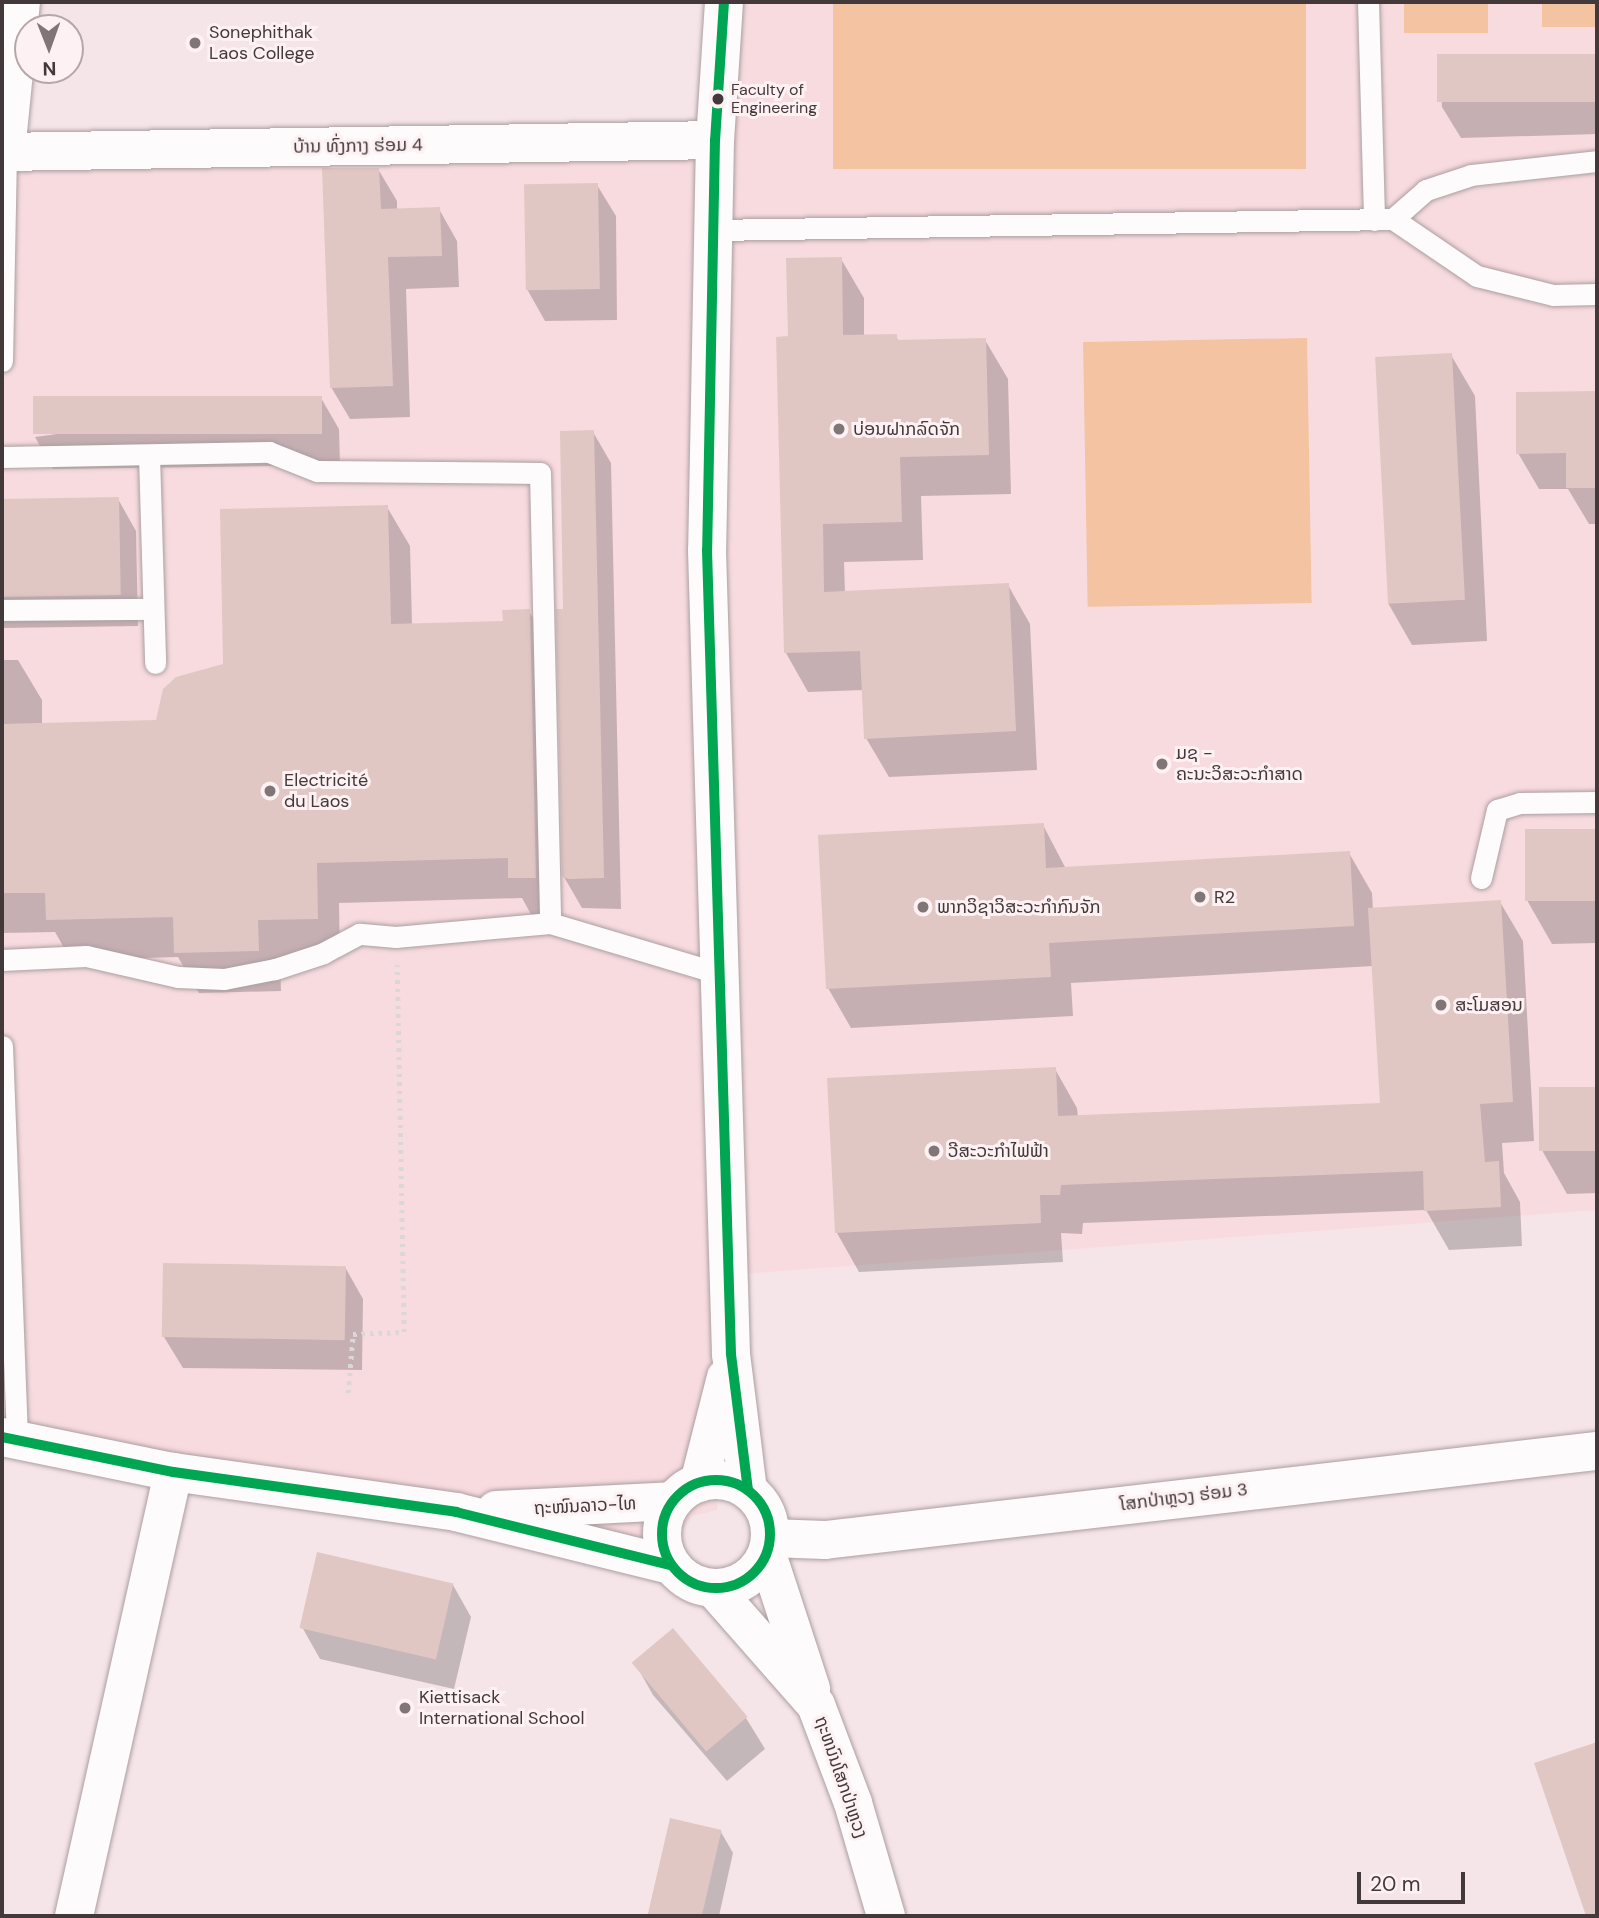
<!DOCTYPE html>
<html>
<head>
<meta charset="utf-8">
<style>
	body { margin:0 }
	#map { position:relative; width:1599px; height:1918px; overflow:hidden; background:#f6e5e8; font-family:"DM Sans","Noto Sans Lao",sans-serif }
	div>[style] { position:absolute }
	.built>* { inset:0; background:#f8dbdf }
	.green>* { inset:0; background:#f3c3a2; transform-origin:0 0 }
	.shadow>* { inset:0; background:#0003 }
	.building>* { inset:0; background:#e1c7c4; transform-origin:0 0 }
	.path>* { height:4.5px; margin-top:-2.25px; transform-origin:0; background:repeating-linear-gradient(90deg,#dbd7d7 0 3.5px,transparent 0 8.5px) }
	.roads { filter:drop-shadow(0 0 2px #ab9fa1) drop-shadow(0 0 2px #ab9fa1) }
	.lane>* { height:21px; margin:-10.5px; padding:0 10.5px; transform-origin:10.5px; border-radius:10.5px; background:#fefbfc }
	.street>* { height:38px; margin:-19px; padding:0 19px; transform-origin:19px; border-radius:19px; background:#fefbfc }
	.secondary>* { height:38px; margin:-19px; padding:0 19px; transform-origin:19px; border-radius:19px; background:#fefbfc }
	.secondary>.ring { margin:-19px; padding:0; box-sizing:content-box; background:none; border:38px solid #fefbfc; border-radius:50% }
	.bus-1>* { height:10px; margin:-5px; padding:0 5px; transform-origin:5px; border-radius:5px; background:#00a651 }
	.bus-1>.ring { margin:-5px; padding:0; box-sizing:content-box; background:none; border:10px solid #00a651; border-radius:50% }
	.dots>* { width:19px; height:19px; translate:-50% -50%; box-sizing:border-box; border:4px solid #fdf1f3; border-radius:50% }
	span { translate:-50% -50%; white-space:nowrap; text-align:center; line-height:1.15; -webkit-text-stroke:6px #fdf1f3; paint-order:stroke }
	.bus-label { font-size:16px; color:#44393a }
	.left { translate:0 -50%; text-align:left }
	.poi-label { font-size:18px; color:#44393a }
	.street-label { font-size:18px; color:#44393a }
	.frame { position:absolute; inset:0; border:4px solid #44393a; pointer-events:none }
	.north { position:absolute; left:14px; top:14px; width:70px; height:70px; box-sizing:border-box; background:#fdf1f3; border:2px solid #b3a7a9; border-radius:50%; rotate:179deg; font-size:19px; font-weight:700; line-height:28px; text-align:center; color:#44393a }
	.north::after { content:''; display:block; margin:auto; width:24px; height:32px; background:#827577; clip-path:polygon(50% 0,100% 100%,50% 72%,0 100%) }
	.scale { position:absolute; left:1357px; top:1872px; width:108px; height:32px; box-sizing:border-box; border:4px solid #44393a; border-top:0; padding-left:9px; font-size:21px; line-height:24px; white-space:nowrap; color:#44393a; -webkit-text-stroke:5px #fdf1f3; paint-order:stroke }
</style>
</head>
<body>
<div id="map">
	<div class="built">
		<i style="clip-path:polygon(739px 2px,1597px 2px,1597px 1210px,741px 1274px,721px 543px,726px 258px)"></i>
		<i style="clip-path:polygon(702px 154px,721px 1286px,717px 1510px,692px 1516px,671px 1548px,2px 1427px,2px 165px)"></i>
	</div>
	<div class="green">
		<i style="left:833px;top:2px;width:473px;height:167px"></i>
		<i style="left:1404px;top:2px;width:84px;height:31px"></i>
		<i style="left:1542px;top:2px;width:55px;height:25px"></i>
		<i style="left:1307px;top:338px;width:265px;height:224px;rotate:89deg"></i>
	</div>
	<div class="shadow">
		<i style="clip-path:polygon(1597px 56px,1597px 134px,1461px 138px,1442px 107px,1439px 64px)"></i>
		<i style="clip-path:polygon(378px 169px,397px 201px,397px 210px,439px 209px,457px 241px,459px 287px,406px 289px,410px 417px,350px 419px,331px 387px)"></i>
		<i style="clip-path:polygon(597px 185px,616px 216px,617px 320px,545px 321px,527px 289px)"></i>
		<i style="clip-path:polygon(841px 259px,864px 298px,864px 336px,896px 336px,899px 342px,985px 340px,1008px 379px,1011px 494px,921px 496px,923px 560px,844px 562px,845px 593px,1008px 585px,1030px 624px,1037px 770px,889px 777px,866px 738px,864px 690px,808px 692px,786px 653px,790px 338px)"></i>
		<i style="clip-path:polygon(1451px 355px,1475px 396px,1487px 641px,1412px 645px,1388px 603px)"></i>
		<i style="clip-path:polygon(1597px 392px,1597px 524px,1589px 524px,1568px 489px,1539px 489px,1518px 453px,1518px 394px)"></i>
		<i style="clip-path:polygon(321px 398px,339px 429px,340px 465px,53px 469px,35px 437px)"></i>
		<i style="clip-path:polygon(593px 432px,611px 463px,621px 909px,582px 908px,564px 877px,565px 610px)"></i>
		<i style="clip-path:polygon(118px 499px,136px 531px,138px 626px,2px 628px,2px 501px)"></i>
		<i style="clip-path:polygon(387px 507px,410px 546px,412px 625px,504px 622px,529px 611px,552px 651px,558px 917px,533px 918px,522px 898px,339px 903px,340px 958px,280px 959px,281px 991px,199px 993px,178px 957px,71px 960px,55px 932px,2px 933px,2px 660px,18px 660px,42px 700px,42px 725px,157px 722px,225px 665px)"></i>
		<i style="clip-path:polygon(1043px 825px,1066px 869px,1349px 853px,1372px 893px,1373px 910px,1500px 902px,1523px 941px,1534px 1141px,1502px 1143px,1504px 1173px,1520px 1202px,1522px 1246px,1449px 1250px,1426px 1210px,1083px 1223px,1082px 1234px,1061px 1233px,1063px 1262px,859px 1272px,837px 1233px,1055px 1069px,1077px 1108px,1078px 1117px,1381px 1105px,1373px 966px,1071px 983px,1073px 1016px,851px 1028px,828px 988px)"></i>
		<i style="clip-path:polygon(1597px 831px,1597px 943px,1552px 944px,1528px 902px,1527px 833px)"></i>
		<i style="clip-path:polygon(1597px 1088px,1597px 1193px,1567px 1194px,1543px 1152px,1541px 1090px)"></i>
		<i style="clip-path:polygon(345px 1267px,363px 1299px,362px 1370px,183px 1368px,164px 1337px)"></i>
		<i style="clip-path:polygon(453px 1585px,471px 1617px,454px 1689px,320px 1659px,302px 1627px)"></i>
		<i style="clip-path:polygon(635px 1663px,746px 1718px,765px 1749px,727px 1781px,653px 1695px)"></i>
		<i style="clip-path:polygon(1597px 1744px,1597px 1916px,1588px 1916px,1536px 1764px)"></i>
		<i style="clip-path:polygon(672px 1821px,721px 1832px,733px 1853px,719px 1916px,650px 1916px)"></i>
	</div>
	<div class="building">
		<i style="left:1597px;top:54px;width:48px;height:160px;rotate:90deg"></i>
		<i style="clip-path:polygon(322px 168px,379px 168px,381px 209px,440px 207px,442px 256px,388px 257px,393px 386px,330px 388px)"></i>
		<i style="left:598px;top:183px;width:106px;height:74px;rotate:89deg"></i>
		<i style="clip-path:polygon(842px 257px,843px 335px,897px 334px,897px 340px,986px 338px,989px 455px,900px 457px,902px 522px,823px 524px,824px 592px,1009px 583px,1016px 731px,864px 739px,860px 651px,784px 653px,776px 337px,788px 336px,786px 258px)"></i>
		<i style="left:1452px;top:353px;width:247px;height:77px;rotate:87deg"></i>
		<i style="clip-path:polygon(1597px 391px,1597px 488px,1566px 488px,1566px 453px,1516px 454px,1516px 392px)"></i>
		<i style="left:322px;top:396px;width:38px;height:289px;rotate:90deg"></i>
		<i style="clip-path:polygon(594px 430px,604px 878px,569px 879px,562px 877px,556px 609px,563px 609px,560px 431px)"></i>
		<i style="left:119px;top:497px;width:98px;height:117px;rotate:89deg"></i>
		<i style="clip-path:polygon(388px 505px,391px 624px,503px 621px,502px 610px,530px 609px,536px 878px,508px 878px,508px 858px,317px 863px,318px 919px,258px 920px,259px 951px,174px 953px,173px 917px,46px 920px,45px 893px,2px 893px,2px 724px,156px 720px,163px 689px,176px 677px,223px 664px,220px 509px)"></i>
		<i style="clip-path:polygon(1044px 823px,1046px 868px,1350px 851px,1354px 926px,1049px 943px,1051px 977px,826px 989px,818px 835px)"></i>
		<i style="left:1597px;top:829px;width:72px;height:72px;rotate:90deg"></i>
		<i style="clip-path:polygon(1501px 900px,1513px 1102px,1480px 1104px,1485px 1162px,1499px 1161px,1501px 1207px,1424px 1211px,1423px 1171px,1061px 1185px,1060px 1195px,1040px 1195px,1041px 1223px,835px 1233px,827px 1078px,1056px 1067px,1058px 1116px,1380px 1103px,1368px 908px)"></i>
		<i style="left:1597px;top:1087px;width:64px;height:58px;rotate:90deg"></i>
		<i style="left:163px;top:1263px;width:183px;height:74px;rotate:1deg"></i>
		<i style="left:317px;top:1552px;width:140px;height:78px;rotate:13deg"></i>
		<i style="left:673px;top:1628px;width:116px;height:54px;rotate:50deg"></i>
		<i style="clip-path:polygon(1597px 1742px,1597px 1916px,1586px 1916px,1534px 1763px)"></i>
		<i style="left:670px;top:1818px;width:53px;height:100px;rotate:13deg"></i>
	</div>
	<div class="path">
		<i style="left:348px;top:1393px;width:59px;rotate:-85.2deg"></i>
		<i style="left:353px;top:1334px;width:51px;rotate:-2.2deg"></i>
		<i style="left:404px;top:1332px;width:367px;rotate:-91.1deg"></i>
	</div>
	<div class="roads">
		<div class="lane">
			<i style="left:1368px;top:2px;width:218px;rotate:88.4deg"></i>
			<i style="left:1393px;top:219px;width:44px;rotate:-41.3deg"></i>
			<i style="left:1426px;top:190px;width:47px;rotate:-18.4deg"></i>
			<i style="left:1471px;top:175px;width:127px;rotate:-6.3deg"></i>
			<i style="left:713px;top:230px;width:680px;rotate:-0.93deg"></i>
			<i style="left:1393px;top:219px;width:102px;rotate:34.2deg"></i>
			<i style="left:1477px;top:276px;width:78px;rotate:14deg"></i>
			<i style="left:1553px;top:295px;width:44px;rotate:-1.3deg"></i>
			<i style="left:2px;top:361px;width:209px;rotate:-88.9deg"></i>
			<i style="left:149px;top:455px;width:208px;rotate:88.3deg"></i>
			<i style="left:2px;top:457px;width:267px;rotate:-1.1deg"></i>
			<i style="left:269px;top:452px;width:52px;rotate:21.6deg"></i>
			<i style="left:317px;top:471px;width:223px;rotate:0.5deg"></i>
			<i style="left:540px;top:473px;width:450px;rotate:88.7deg"></i>
			<i style="left:550px;top:923px;width:155px;rotate:174.8deg"></i>
			<i style="left:396px;top:937px;width:37px;rotate:-175deg"></i>
			<i style="left:359px;top:934px;width:40px;rotate:152deg"></i>
			<i style="left:324px;top:953px;width:52px;rotate:161.9deg"></i>
			<i style="left:275px;top:969px;width:52px;rotate:168.9deg"></i>
			<i style="left:224px;top:979px;width:46px;rotate:-177.5deg"></i>
			<i style="left:178px;top:977px;width:94px;rotate:-167.1deg"></i>
			<i style="left:86px;top:956px;width:84px;rotate:177.3deg"></i>
			<i style="left:2px;top:610px;width:151px;rotate:-0.4deg"></i>
			<i style="left:1481px;top:878px;width:70px;rotate:-76.8deg"></i>
			<i style="left:1497px;top:810px;width:24px;rotate:-17deg"></i>
			<i style="left:1520px;top:803px;width:77px;rotate:-0.7deg"></i>
			<i style="left:550px;top:923px;width:178px;rotate:16.6deg"></i>
			<i style="left:2px;top:1046px;width:394px;rotate:87.8deg"></i>
		</div>
		<div class="street">
			<i style="left:2px;top:152px;width:713px;rotate:-0.96deg"></i>
			<i style="left:6px;top:152px;width:151px;rotate:-84.3deg"></i>
			<i style="left:770px;top:1538px;width:55px;rotate:2.1deg"></i>
			<i style="left:825px;top:1540px;width:777px;rotate:-6.58deg"></i>
			<i style="left:74px;top:1916px;width:455px;rotate:-77.4deg"></i>
		</div>
		<div class="secondary">
			<i style="left:724px;top:2px;width:138px;rotate:93.7deg"></i>
			<i style="left:715px;top:140px;width:410px;rotate:91.1deg"></i>
			<i style="left:707px;top:550px;width:804px;rotate:88.29deg"></i>
			<i style="left:731px;top:1354px;width:137px;rotate:82.9deg"></i>
			<i style="left:2px;top:1437px;width:175px;rotate:11.6deg"></i>
			<i style="left:173px;top:1472px;width:286px;rotate:8deg"></i>
			<i style="left:456px;top:1512px;width:220px;rotate:13.9deg"></i>
			<i class="ring" style="left:662px;top:1480px;width:70px;height:70px"></i>
			<i style="left:699px;top:1483px;width:109px;rotate:-75.7deg"></i>
			<i style="left:496px;top:1510px;width:176px;rotate:-2.9deg"></i>
			<i style="left:767px;top:1554px;width:142px;rotate:71.9deg"></i>
			<i style="left:714px;top:1589px;width:154px;rotate:48.7deg"></i>
			<i style="left:816px;top:1705px;width:105px;rotate:69.3deg"></i>
			<i style="left:853px;top:1803px;width:118px;rotate:73.7deg"></i>
		</div>
	</div>
	<div class="bus-1">
		<i style="left:724px;top:2px;width:138px;rotate:93.7deg"></i>
		<i style="left:715px;top:140px;width:410px;rotate:91.1deg"></i>
		<i style="left:707px;top:550px;width:804px;rotate:88.29deg"></i>
		<i style="left:731px;top:1354px;width:137px;rotate:82.9deg"></i>
		<i style="left:2px;top:1437px;width:175px;rotate:11.6deg"></i>
		<i style="left:173px;top:1472px;width:286px;rotate:8deg"></i>
		<i style="left:456px;top:1512px;width:220px;rotate:13.9deg"></i>
		<i class="ring" style="left:662px;top:1480px;width:98px;height:98px"></i>
	</div>
	<div class="dots">
		<i style="left:195px;top:43px;background:#827577"></i>
		<i style="left:718px;top:99px;background:#44393a"></i>
		<i style="left:839px;top:429px;background:#827577"></i>
		<i style="left:1162px;top:764px;background:#827577"></i>
		<i style="left:270px;top:791px;background:#827577"></i>
		<i style="left:1200px;top:897px;background:#827577"></i>
		<i style="left:923px;top:907px;background:#827577"></i>
		<i style="left:1441px;top:1005px;background:#827577"></i>
		<i style="left:934px;top:1151px;background:#827577"></i>
		<i style="left:405px;top:1708px;background:#827577"></i>
	</div>
	<div class="bus-label">
		<span class="left" style="left:731px;top:99px">Faculty of<br>Engineering</span>
	</div>
	<div class="poi-label">
		<span class="left" style="left:209px;top:43px">Sonephithak<br>Laos College</span>
		<span class="left" style="left:853px;top:429px">ບ່ອນຝາກລົດຈັກ</span>
		<span class="left" style="left:1176px;top:764px">ມຊ -<br>ຄະນະວິສະວະກຳສາດ</span>
		<span class="left" style="left:284px;top:791px">Electricité<br>du Laos</span>
		<span class="left" style="left:1214px;top:897px">R2</span>
		<span class="left" style="left:937px;top:907px">ພາກວິຊາວິສະວະກຳກົນຈັກ</span>
		<span class="left" style="left:1455px;top:1005px">ສະໂມສອນ</span>
		<span class="left" style="left:948px;top:1151px">ວີສະວະກຳໄຟຟ້າ</span>
		<span class="left" style="left:419px;top:1708px">Kiettisack<br>International School</span>
	</div>
	<div class="street-label">
		<span style="left:358px;top:146px;rotate:-1deg">ບ້ານ ທົ່ງກາງ ຮ່ອມ 4</span>
		<span style="left:1184px;top:1497px;rotate:-7deg">ໂສກປ່າຫຼວງ ຮ່ອມ 3</span>
		<span style="left:585px;top:1506px;rotate:-3deg">ຖະໜົນລາວ-ໄທ</span>
		<span style="left:841px;top:1777px;rotate:71deg">ຖະຫນົນໂສກປ່າຫຼວງ</span>
	</div>
	<div class="frame"></div>
	<div class="north">N</div>
	<div class="scale">20 m</div>
</div>
</body>
</html>
